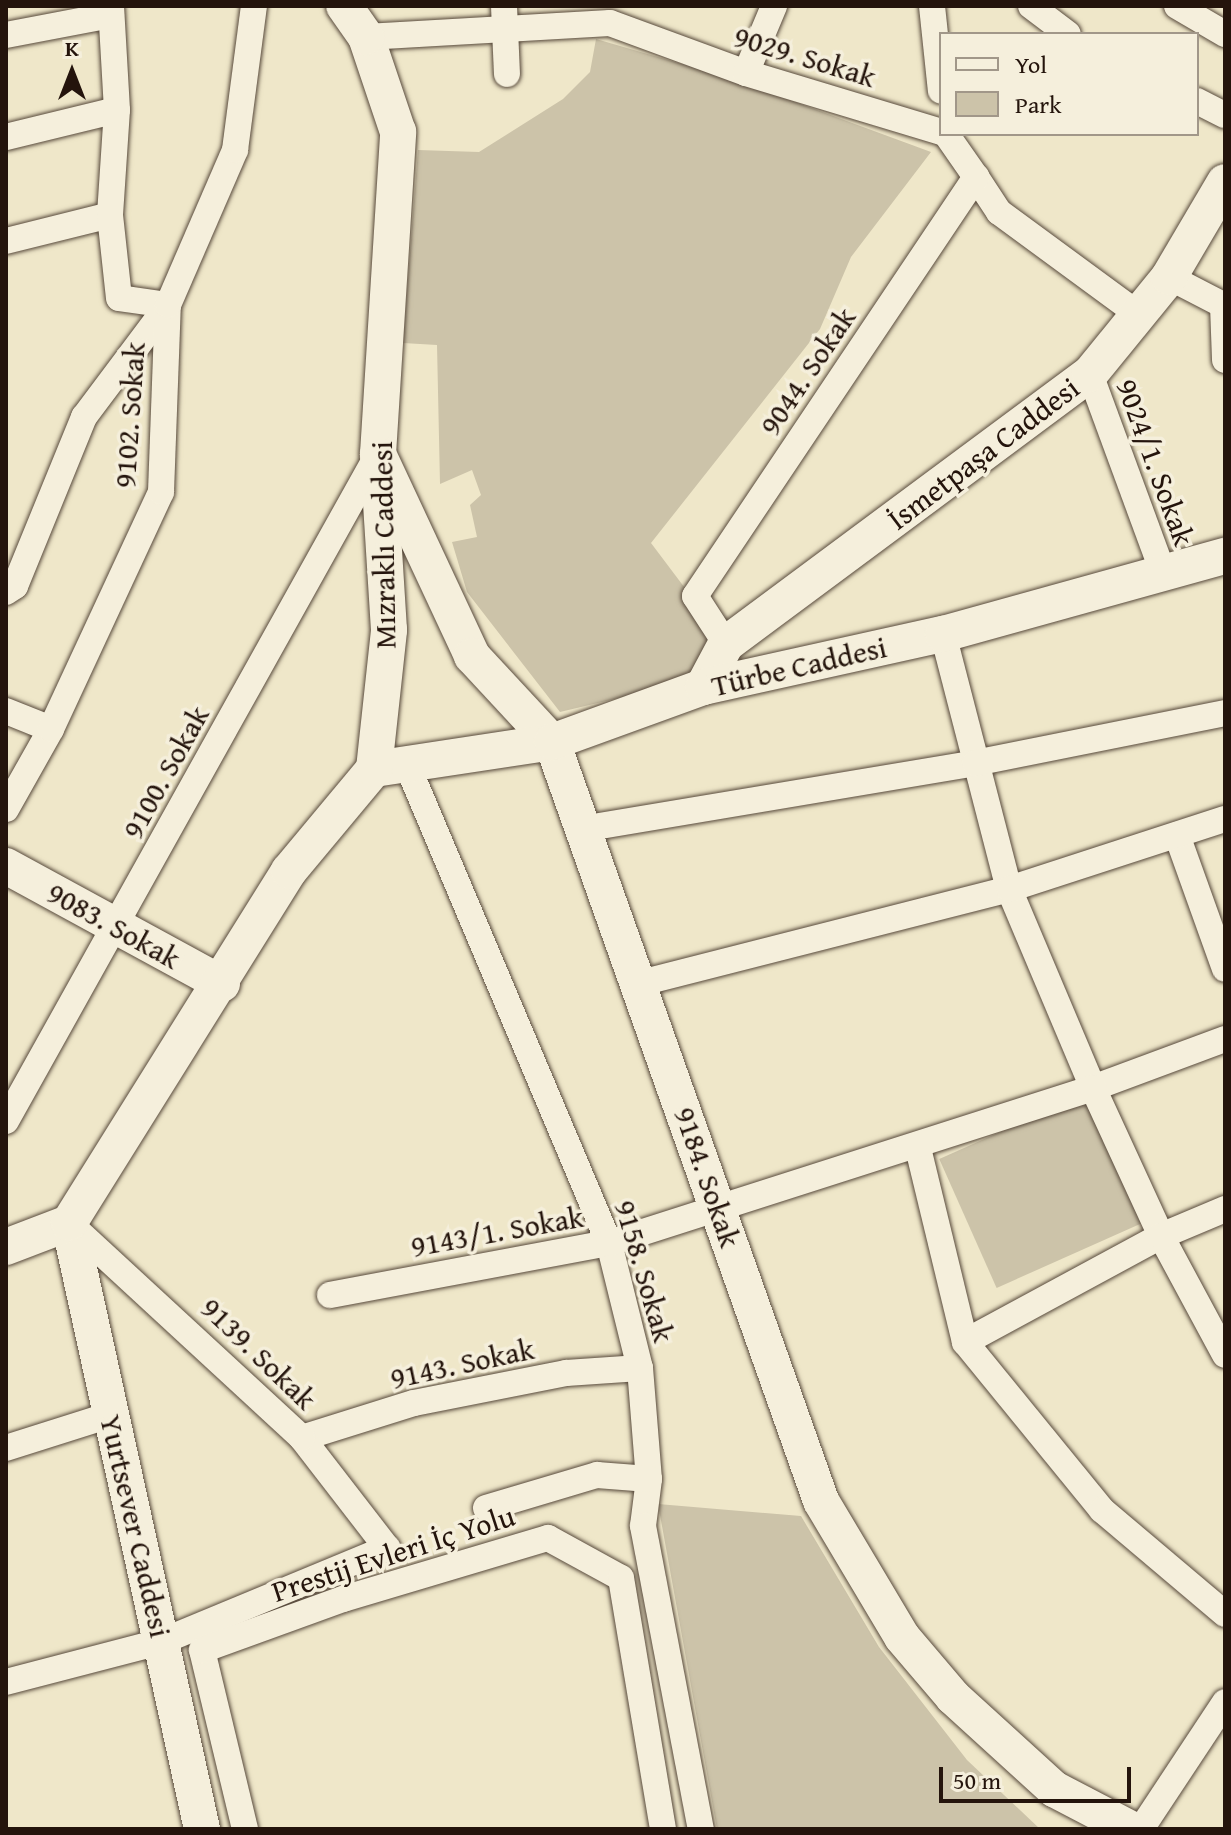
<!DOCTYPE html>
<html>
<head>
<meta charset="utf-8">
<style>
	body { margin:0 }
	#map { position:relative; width:1231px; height:1835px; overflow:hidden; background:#efe7c9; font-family:"Gentium Book Plus",serif }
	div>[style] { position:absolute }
	.green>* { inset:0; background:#ccc3a9; transform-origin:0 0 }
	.roads { filter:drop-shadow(0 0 2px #57493b) drop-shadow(0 0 2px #57493b) }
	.street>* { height:26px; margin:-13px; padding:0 13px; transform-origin:13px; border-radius:13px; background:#f5efdc }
	.secondary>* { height:36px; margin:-18px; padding:0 18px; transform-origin:18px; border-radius:18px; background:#f5efdc }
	span { translate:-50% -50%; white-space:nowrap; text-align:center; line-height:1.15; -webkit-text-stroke:7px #f5efdc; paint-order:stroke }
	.street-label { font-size:30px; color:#24140c }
	.frame { position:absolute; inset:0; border:8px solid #24140c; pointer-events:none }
	.legend { position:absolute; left:939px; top:32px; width:260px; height:104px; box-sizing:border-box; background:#f5efdc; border:2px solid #a19789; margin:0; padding:10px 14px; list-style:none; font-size:24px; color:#24140c }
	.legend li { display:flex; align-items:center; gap:16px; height:40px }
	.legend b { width:40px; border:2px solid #a19789 }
	.north { position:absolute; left:32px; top:32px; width:80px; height:80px; -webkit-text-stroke:6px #f5efdc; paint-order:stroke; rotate:0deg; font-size:22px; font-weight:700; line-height:32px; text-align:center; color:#24140c }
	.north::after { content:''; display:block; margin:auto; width:28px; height:36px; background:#24140c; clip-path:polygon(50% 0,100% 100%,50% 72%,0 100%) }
	.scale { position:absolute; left:939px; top:1767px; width:192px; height:36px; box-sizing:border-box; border:4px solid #24140c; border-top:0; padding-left:10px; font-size:24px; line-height:28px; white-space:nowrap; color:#24140c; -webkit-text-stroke:6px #f5efdc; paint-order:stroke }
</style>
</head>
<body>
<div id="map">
	<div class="green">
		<i style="clip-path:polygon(596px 39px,730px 78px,931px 152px,851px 257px,820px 329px,651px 543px,715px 628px,706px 668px,673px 685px,560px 712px,467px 592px,452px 542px,477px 537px,470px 505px,481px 495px,472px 470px,440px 484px,437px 345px,403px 343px,418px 150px,479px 152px,563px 99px,590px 72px)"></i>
		<i style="left:1090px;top:1092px;width:141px;height:165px;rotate:66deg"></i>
		<i style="clip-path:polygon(658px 1504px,801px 1516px,879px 1647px,967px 1760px,1040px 1829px,717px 1829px)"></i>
	</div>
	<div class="roads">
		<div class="street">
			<i style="left:504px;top:6px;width:68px;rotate:87.5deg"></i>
			<i style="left:932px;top:6px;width:85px;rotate:84deg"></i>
			<i style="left:1031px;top:6px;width:46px;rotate:37.1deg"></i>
			<i style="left:1177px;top:6px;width:56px;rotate:30.3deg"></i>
			<i style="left:6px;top:35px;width:107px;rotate:-10.8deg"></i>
			<i style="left:366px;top:37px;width:244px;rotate:-3.3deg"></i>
			<i style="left:610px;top:23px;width:145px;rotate:20.2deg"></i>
			<i style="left:746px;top:73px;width:204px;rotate:16.8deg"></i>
			<i style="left:746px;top:73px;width:73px;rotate:-67.3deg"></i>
			<i style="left:1197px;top:101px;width:31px;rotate:27deg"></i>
			<i style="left:6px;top:137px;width:114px;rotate:-13.7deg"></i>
			<i style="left:976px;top:177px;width:42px;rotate:56.7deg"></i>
			<i style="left:999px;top:212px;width:174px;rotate:36.3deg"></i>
			<i style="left:6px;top:241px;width:107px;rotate:-14deg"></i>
			<i style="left:1169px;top:277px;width:61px;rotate:27.4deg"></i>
			<i style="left:1223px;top:305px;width:55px;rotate:87.9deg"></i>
			<i style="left:1090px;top:374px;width:211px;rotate:69.8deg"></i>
			<i style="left:6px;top:592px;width:11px;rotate:-34deg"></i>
			<i style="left:15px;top:586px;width:183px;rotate:-67.8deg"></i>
			<i style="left:84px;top:417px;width:140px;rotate:-53.1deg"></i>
			<i style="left:168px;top:305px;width:49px;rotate:-171.9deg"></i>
			<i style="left:119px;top:298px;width:83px;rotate:-96.2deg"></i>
			<i style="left:110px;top:215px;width:105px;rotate:-86.2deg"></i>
			<i style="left:117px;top:110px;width:104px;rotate:-93.3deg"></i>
			<i style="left:943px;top:634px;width:263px;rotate:75.5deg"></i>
			<i style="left:1009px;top:889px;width:216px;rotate:67.1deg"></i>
			<i style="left:1093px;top:1088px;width:141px;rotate:-20.4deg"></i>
			<i style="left:726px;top:644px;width:57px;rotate:-122.9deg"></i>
			<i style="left:695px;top:596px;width:505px;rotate:-56.15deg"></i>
			<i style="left:976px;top:177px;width:52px;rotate:-124.9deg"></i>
			<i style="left:6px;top:711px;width:48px;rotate:21.8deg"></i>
			<i style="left:406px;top:762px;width:522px;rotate:67.12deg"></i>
			<i style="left:609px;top:1243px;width:129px;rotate:76.1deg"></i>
			<i style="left:640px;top:1368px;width:111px;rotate:85.4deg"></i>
			<i style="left:649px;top:1479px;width:47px;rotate:97.3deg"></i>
			<i style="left:643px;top:1526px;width:309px;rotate:79.2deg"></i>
			<i style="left:6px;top:809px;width:92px;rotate:-60.6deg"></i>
			<i style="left:51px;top:729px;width:261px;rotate:-65.1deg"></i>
			<i style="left:161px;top:492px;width:187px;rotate:-87.9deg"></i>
			<i style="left:168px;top:305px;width:169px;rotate:-66.6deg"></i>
			<i style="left:235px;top:150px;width:145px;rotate:-82.5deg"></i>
			<i style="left:582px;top:829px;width:399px;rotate:-9.5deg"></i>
			<i style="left:975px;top:763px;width:255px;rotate:-11.3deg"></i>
			<i style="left:1177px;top:835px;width:142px;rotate:70.3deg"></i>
			<i style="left:641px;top:983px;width:380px;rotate:-14.3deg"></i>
			<i style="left:1009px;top:889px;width:227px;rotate:-18deg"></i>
			<i style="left:6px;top:1121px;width:764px;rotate:-60.85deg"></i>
			<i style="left:918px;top:1148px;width:200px;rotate:76.4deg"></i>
			<i style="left:965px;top:1342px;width:217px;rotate:50.8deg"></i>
			<i style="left:1102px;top:1510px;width:161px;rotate:40.2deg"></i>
			<i style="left:330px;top:1295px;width:284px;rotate:-10.6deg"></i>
			<i style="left:609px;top:1243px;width:508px;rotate:-17.76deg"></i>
			<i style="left:1093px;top:1088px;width:163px;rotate:65.3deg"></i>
			<i style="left:1161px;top:1236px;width:135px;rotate:61.7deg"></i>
			<i style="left:965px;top:1342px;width:223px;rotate:-28.4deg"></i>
			<i style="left:1161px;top:1236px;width:69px;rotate:-22.9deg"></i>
			<i style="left:302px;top:1438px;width:117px;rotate:-17.4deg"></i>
			<i style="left:414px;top:1403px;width:155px;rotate:-11.2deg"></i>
			<i style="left:566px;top:1373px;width:74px;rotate:-3.9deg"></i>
			<i style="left:6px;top:1448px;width:109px;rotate:-17.6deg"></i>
			<i style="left:486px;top:1508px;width:116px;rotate:-16.6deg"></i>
			<i style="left:597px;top:1475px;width:52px;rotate:4.4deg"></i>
			<i style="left:6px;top:1682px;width:162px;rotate:-14.6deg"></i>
			<i style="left:163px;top:1641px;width:243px;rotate:-22.5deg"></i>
			<i style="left:387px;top:1548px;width:139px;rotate:-127.7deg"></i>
			<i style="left:302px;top:1438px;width:317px;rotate:-137.3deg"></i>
			<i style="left:245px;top:1829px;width:184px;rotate:-103.5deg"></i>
			<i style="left:202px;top:1650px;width:150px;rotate:-19.9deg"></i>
			<i style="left:343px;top:1599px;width:214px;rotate:-16.6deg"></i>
			<i style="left:548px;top:1538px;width:83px;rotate:28.7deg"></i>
			<i style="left:621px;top:1578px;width:254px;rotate:80.5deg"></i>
			<i style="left:1141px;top:1829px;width:152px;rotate:-56.5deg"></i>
		</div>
		<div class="secondary">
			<i style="left:378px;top:454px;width:223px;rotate:65deg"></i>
			<i style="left:472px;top:656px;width:117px;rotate:47.1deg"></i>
			<i style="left:552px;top:742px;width:805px;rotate:70.48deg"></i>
			<i style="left:821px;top:1501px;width:158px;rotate:59.2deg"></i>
			<i style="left:902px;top:1637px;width:79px;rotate:49.6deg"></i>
			<i style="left:953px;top:1697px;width:137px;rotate:42.3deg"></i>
			<i style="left:1054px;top:1789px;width:87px;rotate:27.5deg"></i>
			<i style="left:703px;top:687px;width:49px;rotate:-61.9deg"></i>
			<i style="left:726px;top:644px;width:453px;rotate:-36.6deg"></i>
			<i style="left:1090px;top:374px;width:125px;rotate:-50.8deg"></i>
			<i style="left:1169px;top:277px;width:110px;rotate:-59.5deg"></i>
			<i style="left:374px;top:769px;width:180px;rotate:-8.6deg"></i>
			<i style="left:552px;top:742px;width:161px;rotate:-20deg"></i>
			<i style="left:703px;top:687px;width:246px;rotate:-12.5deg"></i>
			<i style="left:943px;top:634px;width:293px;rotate:-15.5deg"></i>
			<i style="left:6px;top:866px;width:246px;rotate:28.6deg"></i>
			<i style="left:69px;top:1223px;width:620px;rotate:77.62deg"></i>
			<i style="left:6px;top:1247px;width:67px;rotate:-20.9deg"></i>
			<i style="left:69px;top:1223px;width:415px;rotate:-58deg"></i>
			<i style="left:289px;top:871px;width:133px;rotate:-50.2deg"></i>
			<i style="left:374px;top:769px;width:140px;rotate:-83.8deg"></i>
			<i style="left:389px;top:630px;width:176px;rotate:-93.6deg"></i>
			<i style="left:378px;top:454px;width:323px;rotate:-86.4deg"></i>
			<i style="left:398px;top:132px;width:100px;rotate:-108.6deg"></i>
			<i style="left:366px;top:37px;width:38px;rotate:-125deg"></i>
		</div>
	</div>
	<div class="street-label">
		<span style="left:805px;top:56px;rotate:17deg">9029. Sokak</span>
		<span style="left:807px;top:371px;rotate:-56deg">9044. Sokak</span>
		<span style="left:129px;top:415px;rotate:-86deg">9102. Sokak</span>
		<span style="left:983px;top:453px;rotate:-37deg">İsmetpaşa Caddesi</span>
		<span style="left:1156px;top:462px;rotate:70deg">9024/1. Sokak</span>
		<span style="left:383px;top:545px;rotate:-91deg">Mızraklı Caddesi</span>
		<span style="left:799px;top:666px;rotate:-13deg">Türbe Caddesi</span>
		<span style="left:165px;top:772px;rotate:-61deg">9100. Sokak</span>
		<span style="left:114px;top:925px;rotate:29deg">9083. Sokak</span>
		<span style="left:708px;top:1177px;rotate:71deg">9184. Sokak</span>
		<span style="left:497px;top:1231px;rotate:-10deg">9143/1. Sokak</span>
		<span style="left:645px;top:1271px;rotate:74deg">9158. Sokak</span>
		<span style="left:259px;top:1353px;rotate:44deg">9139. Sokak</span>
		<span style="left:462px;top:1363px;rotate:-12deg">9143. Sokak</span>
		<span style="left:136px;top:1526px;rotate:77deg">Yurtsever Caddesi</span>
		<span style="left:393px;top:1553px;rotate:-18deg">Prestij Evleri İç Yolu</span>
	</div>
	<div class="frame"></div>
	<ul class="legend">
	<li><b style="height:10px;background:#f5efdc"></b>Yol</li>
	<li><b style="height:22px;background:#ccc3a9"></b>Park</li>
	</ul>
	<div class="north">K</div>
	<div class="scale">50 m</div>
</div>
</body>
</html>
